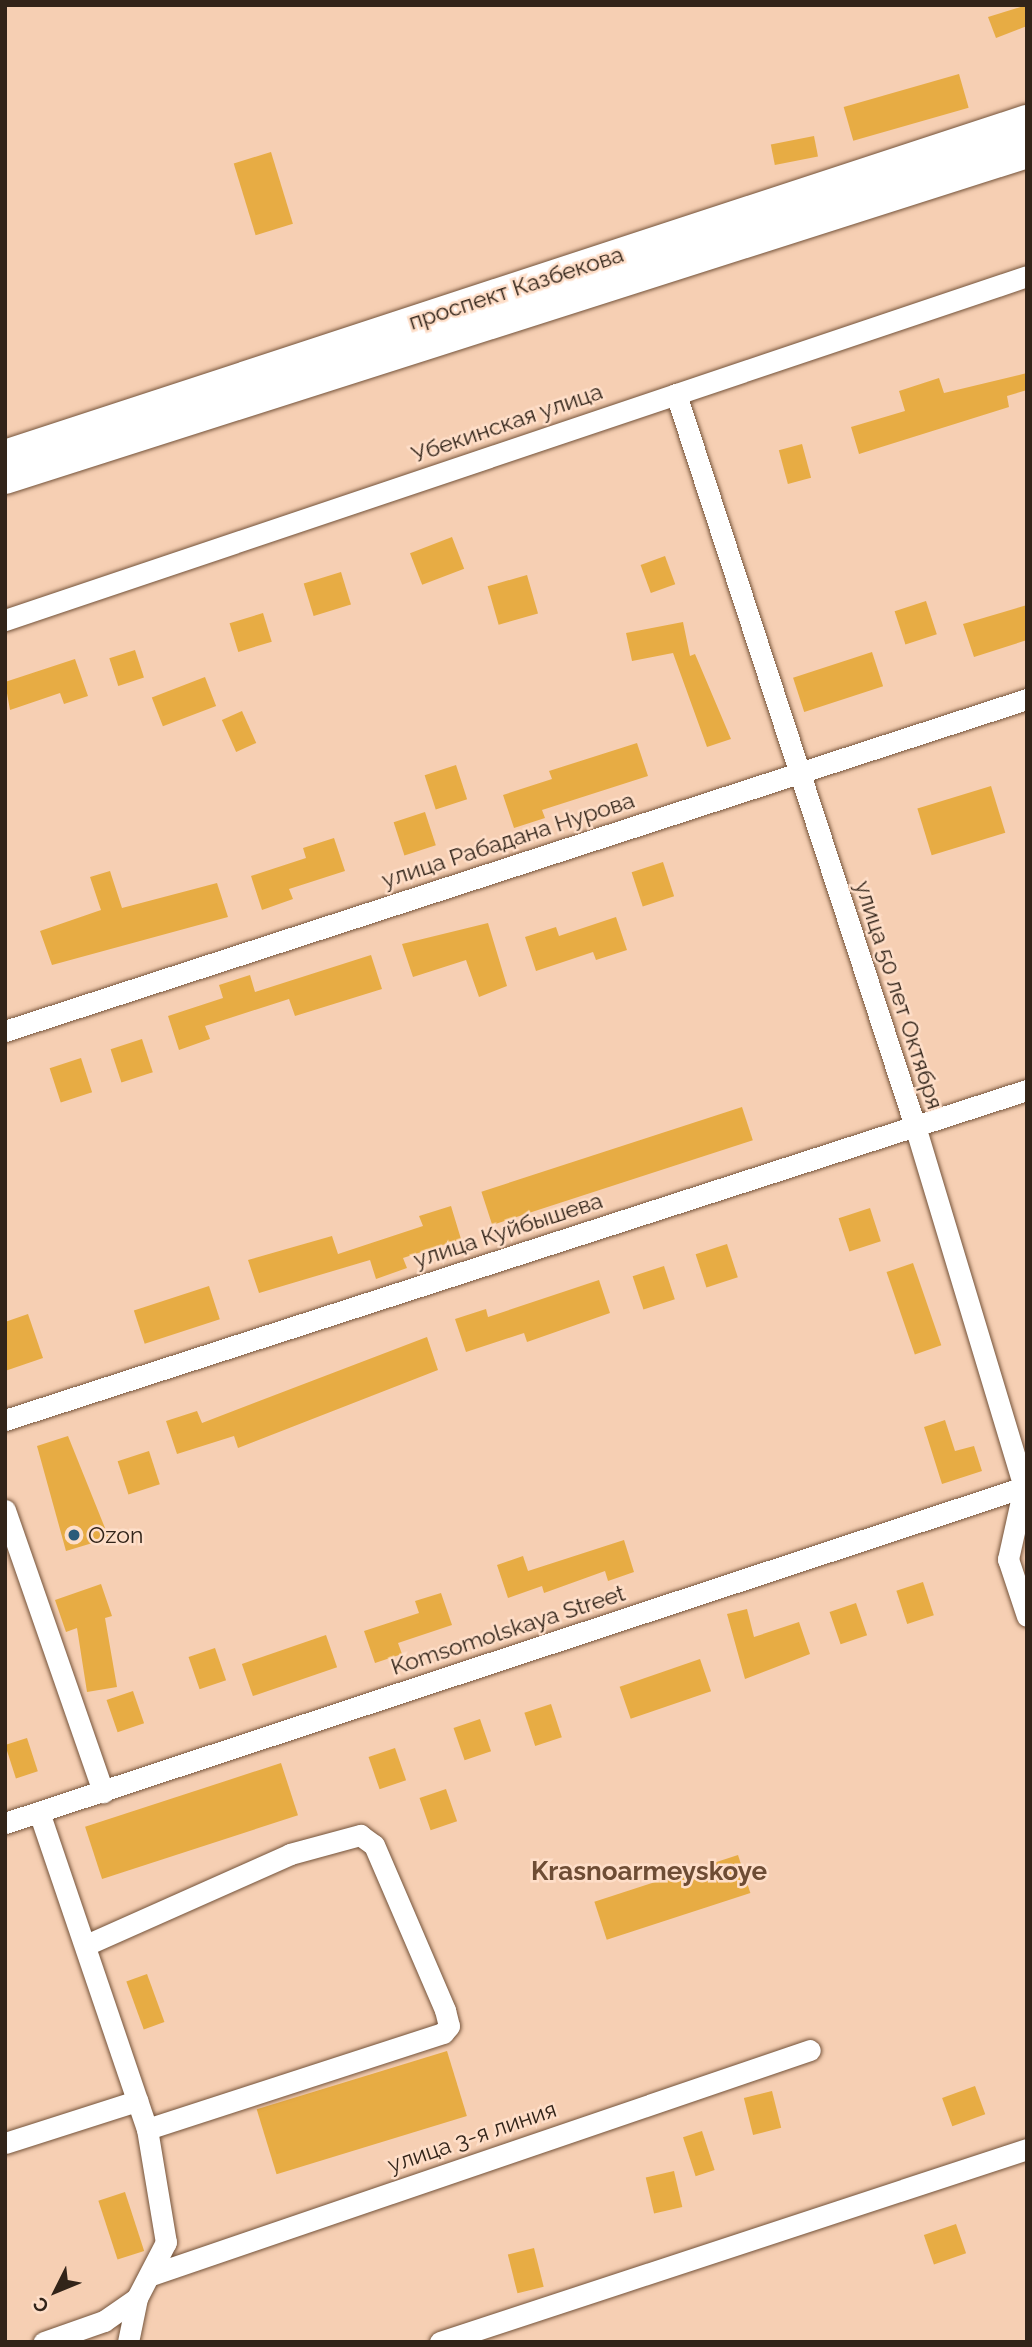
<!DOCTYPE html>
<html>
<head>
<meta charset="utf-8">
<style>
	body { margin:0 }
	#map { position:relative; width:1032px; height:2347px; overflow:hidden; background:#f6cfb3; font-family:Raleway,sans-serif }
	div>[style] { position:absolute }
	.building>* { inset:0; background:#e7ac44; transform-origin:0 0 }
	.roads { filter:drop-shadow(0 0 2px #74533a) drop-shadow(0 0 2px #74533a) }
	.minor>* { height:21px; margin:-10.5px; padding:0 10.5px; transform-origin:10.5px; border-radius:10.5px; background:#fff }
	.highway>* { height:32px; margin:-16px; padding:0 16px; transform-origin:16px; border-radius:16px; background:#fff }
	.dots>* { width:19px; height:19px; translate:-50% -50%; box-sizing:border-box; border:4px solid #fedec8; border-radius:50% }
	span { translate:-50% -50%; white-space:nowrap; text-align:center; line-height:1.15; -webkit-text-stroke:5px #fedec8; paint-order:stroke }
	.street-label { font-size:23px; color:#322419 }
	.poi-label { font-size:23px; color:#322419 }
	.left { translate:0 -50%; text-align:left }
	.quarter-label { font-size:26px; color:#6e4d35; font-weight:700 }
	.frame { position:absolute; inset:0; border:7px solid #322419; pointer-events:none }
	.north { position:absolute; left:21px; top:2256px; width:70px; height:70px; -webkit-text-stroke:5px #fedec8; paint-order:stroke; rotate:227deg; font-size:19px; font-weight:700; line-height:28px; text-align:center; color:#322419 }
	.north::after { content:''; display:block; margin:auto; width:24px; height:32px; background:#322419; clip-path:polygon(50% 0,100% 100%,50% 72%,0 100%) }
</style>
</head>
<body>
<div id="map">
	<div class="building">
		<i style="clip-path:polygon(1027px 5px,1027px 26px,996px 38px,988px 17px)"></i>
		<i style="left:959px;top:74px;width:35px;height:120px;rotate:74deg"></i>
		<i style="left:814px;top:136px;width:21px;height:44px;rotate:79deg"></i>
		<i style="left:271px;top:152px;width:75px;height:39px;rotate:73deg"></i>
		<i style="clip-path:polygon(1027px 373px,1027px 390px,1007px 396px,1009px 407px,859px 454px,851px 427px,905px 411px,899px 391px,939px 378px,944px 393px)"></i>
		<i style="left:802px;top:444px;width:35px;height:24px;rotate:75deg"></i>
		<i style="left:452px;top:537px;width:34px;height:45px;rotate:69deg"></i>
		<i style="left:665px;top:556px;width:30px;height:26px;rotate:70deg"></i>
		<i style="left:341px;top:572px;width:34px;height:39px;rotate:73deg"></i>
		<i style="left:527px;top:575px;width:40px;height:41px;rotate:74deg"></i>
		<i style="left:926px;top:601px;width:35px;height:33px;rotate:72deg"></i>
		<i style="clip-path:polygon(1027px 605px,1027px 640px,974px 657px,963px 624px)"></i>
		<i style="left:263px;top:613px;width:30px;height:35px;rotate:73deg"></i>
		<i style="clip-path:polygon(683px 622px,690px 656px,695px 654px,731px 739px,707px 747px,673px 653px,632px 661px,626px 633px)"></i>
		<i style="left:135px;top:650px;width:29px;height:27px;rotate:72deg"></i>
		<i style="left:872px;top:652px;width:36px;height:83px;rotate:72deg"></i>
		<i style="clip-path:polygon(75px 659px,88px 696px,64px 704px,60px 693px,10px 710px,5px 682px)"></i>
		<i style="left:205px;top:677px;width:31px;height:57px;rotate:69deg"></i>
		<i style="left:242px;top:711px;width:35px;height:22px;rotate:66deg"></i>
		<i style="clip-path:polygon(637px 743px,648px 776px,542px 810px,545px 818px,514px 828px,503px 795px,552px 779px,549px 771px)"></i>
		<i style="left:456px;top:765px;width:36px;height:33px;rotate:72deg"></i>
		<i style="left:991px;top:786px;width:49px;height:77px;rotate:73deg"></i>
		<i style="left:425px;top:812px;width:35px;height:33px;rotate:72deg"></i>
		<i style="clip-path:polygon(334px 838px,345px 871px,289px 889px,293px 899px,262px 910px,251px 876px,306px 858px,303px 848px)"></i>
		<i style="left:663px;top:862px;width:36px;height:33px;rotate:72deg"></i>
		<i style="clip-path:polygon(110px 871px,122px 908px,217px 883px,228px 917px,52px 965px,40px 931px,101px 910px,90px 877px)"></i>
		<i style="clip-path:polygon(616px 917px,627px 950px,596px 960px,593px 952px,536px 971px,525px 937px,556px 927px,559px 936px)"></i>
		<i style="clip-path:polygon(488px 923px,507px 986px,479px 997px,466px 960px,413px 977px,402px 944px)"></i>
		<i style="clip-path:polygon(371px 955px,382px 989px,295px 1016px,289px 999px,205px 1026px,210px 1039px,179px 1050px,168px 1016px,223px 998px,219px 985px,250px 975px,255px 992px)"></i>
		<i style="left:142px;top:1039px;width:35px;height:33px;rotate:72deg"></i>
		<i style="left:81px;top:1058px;width:36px;height:33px;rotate:72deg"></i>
		<i style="left:742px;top:1107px;width:35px;height:274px;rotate:72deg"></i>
		<i style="clip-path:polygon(451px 1206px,461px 1239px,403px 1258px,407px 1268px,376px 1279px,370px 1260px,259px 1293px,248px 1260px,332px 1236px,338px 1254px,423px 1226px,419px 1216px)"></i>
		<i style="left:870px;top:1208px;width:35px;height:33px;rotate:72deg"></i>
		<i style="left:727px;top:1244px;width:35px;height:33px;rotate:72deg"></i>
		<i style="left:913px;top:1263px;width:87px;height:28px;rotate:71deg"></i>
		<i style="left:664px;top:1266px;width:35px;height:33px;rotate:72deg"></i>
		<i style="clip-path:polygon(599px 1280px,610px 1313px,527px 1342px,524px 1333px,466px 1352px,455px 1319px,486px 1309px,488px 1317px)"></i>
		<i style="left:209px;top:1286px;width:35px;height:79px;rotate:72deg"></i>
		<i style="clip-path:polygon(28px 1314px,43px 1358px,5px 1371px,5px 1322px)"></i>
		<i style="clip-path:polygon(427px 1337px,438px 1370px,238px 1448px,234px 1436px,177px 1454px,166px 1421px,197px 1411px,202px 1423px)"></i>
		<i style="clip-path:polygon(945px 1420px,955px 1451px,974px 1446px,982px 1471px,942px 1484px,924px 1427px)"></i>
		<i style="clip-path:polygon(68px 1436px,109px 1538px,66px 1551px,37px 1446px)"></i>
		<i style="left:149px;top:1451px;width:35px;height:33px;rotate:72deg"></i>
		<i style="clip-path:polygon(624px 1540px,634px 1572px,608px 1581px,605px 1571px,544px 1593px,542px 1586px,508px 1598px,497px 1565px,523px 1556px,528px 1571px)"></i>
		<i style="left:923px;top:1582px;width:35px;height:28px;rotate:72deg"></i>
		<i style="clip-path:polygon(101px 1584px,112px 1616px,105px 1618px,117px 1687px,87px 1692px,77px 1628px,66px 1632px,55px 1600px)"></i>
		<i style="clip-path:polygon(441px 1593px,452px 1625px,398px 1643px,402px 1654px,375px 1663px,364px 1631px,419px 1613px,415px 1601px)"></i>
		<i style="left:856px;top:1603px;width:34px;height:28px;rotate:71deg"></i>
		<i style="clip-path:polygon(747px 1609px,754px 1637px,799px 1622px,810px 1654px,745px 1679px,727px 1614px)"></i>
		<i style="left:326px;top:1635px;width:34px;height:89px;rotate:71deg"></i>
		<i style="left:215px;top:1648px;width:34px;height:28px;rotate:71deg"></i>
		<i style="left:700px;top:1659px;width:34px;height:85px;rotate:71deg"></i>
		<i style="left:133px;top:1691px;width:34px;height:28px;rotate:71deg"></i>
		<i style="left:551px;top:1704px;width:35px;height:28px;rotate:72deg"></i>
		<i style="left:480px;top:1719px;width:34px;height:28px;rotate:71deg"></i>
		<i style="left:27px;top:1738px;width:35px;height:23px;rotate:72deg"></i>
		<i style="left:395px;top:1748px;width:34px;height:28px;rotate:71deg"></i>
		<i style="left:281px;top:1763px;width:55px;height:206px;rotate:72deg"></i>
		<i style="left:446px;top:1789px;width:34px;height:28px;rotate:71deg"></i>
		<i style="left:738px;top:1855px;width:40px;height:151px;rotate:72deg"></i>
		<i style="left:147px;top:1974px;width:51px;height:22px;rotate:70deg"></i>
		<i style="left:447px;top:2051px;width:68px;height:199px;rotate:73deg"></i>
		<i style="left:975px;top:2086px;width:30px;height:35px;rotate:70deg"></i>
		<i style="left:772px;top:2091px;width:38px;height:29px;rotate:76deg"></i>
		<i style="left:702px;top:2131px;width:41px;height:20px;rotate:72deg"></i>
		<i style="left:674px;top:2171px;width:37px;height:29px;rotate:77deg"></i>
		<i style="left:125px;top:2192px;width:62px;height:28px;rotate:72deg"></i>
		<i style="left:956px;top:2224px;width:31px;height:34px;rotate:71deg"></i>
		<i style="left:534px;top:2248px;width:40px;height:27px;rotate:76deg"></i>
	</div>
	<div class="roads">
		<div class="minor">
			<i style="left:676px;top:394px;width:770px;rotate:71.92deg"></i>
			<i style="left:915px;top:1126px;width:377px;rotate:73.2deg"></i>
			<i style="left:1024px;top:1487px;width:74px;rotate:102.5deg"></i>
			<i style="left:1008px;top:1559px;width:60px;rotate:71.6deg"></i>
			<i style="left:5px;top:620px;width:1078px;rotate:-18.6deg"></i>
			<i style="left:5px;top:1031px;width:1075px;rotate:-18deg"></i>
			<i style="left:5px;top:1420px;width:1074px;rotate:-17.9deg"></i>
			<i style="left:5px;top:1510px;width:299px;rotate:70.8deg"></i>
			<i style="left:39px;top:1812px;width:335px;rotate:71.2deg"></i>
			<i style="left:147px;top:2129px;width:115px;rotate:80.5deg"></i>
			<i style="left:166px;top:2242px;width:63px;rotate:117.4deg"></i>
			<i style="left:137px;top:2298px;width:40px;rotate:145.1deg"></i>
			<i style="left:104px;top:2321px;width:64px;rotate:160.7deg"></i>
			<i style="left:5px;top:1823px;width:1076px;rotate:-18.25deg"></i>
			<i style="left:86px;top:1945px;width:223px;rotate:-24deg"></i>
			<i style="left:290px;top:1854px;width:73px;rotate:-15.2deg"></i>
			<i style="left:360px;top:1835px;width:17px;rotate:36deg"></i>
			<i style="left:374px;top:1845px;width:180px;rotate:66.7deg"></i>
			<i style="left:445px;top:2010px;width:16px;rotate:76deg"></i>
			<i style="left:449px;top:2026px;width:9px;rotate:131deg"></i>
			<i style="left:443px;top:2033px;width:311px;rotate:162deg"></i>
			<i style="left:5px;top:2143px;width:139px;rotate:-17.7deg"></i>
			<i style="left:151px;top:2275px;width:696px;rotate:-18.85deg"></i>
			<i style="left:128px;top:2342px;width:45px;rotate:-78.4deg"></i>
			<i style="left:440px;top:2342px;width:618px;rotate:-18.2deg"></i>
		</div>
		<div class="highway">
			<i style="left:5px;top:456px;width:1076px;rotate:-18.15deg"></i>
			<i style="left:5px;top:478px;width:1073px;rotate:-17.69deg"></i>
		</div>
	</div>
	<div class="dots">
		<i style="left:74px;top:1535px;background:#2a5b79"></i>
	</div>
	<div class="street-label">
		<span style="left:516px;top:288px;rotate:-18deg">проспект Казбекова</span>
		<span style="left:507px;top:423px;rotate:-19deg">Убекинская улица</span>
		<span style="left:508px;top:840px;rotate:-18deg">улица Рабадана Нурова</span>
		<span style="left:899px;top:995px;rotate:72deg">улица 50 лет Октября</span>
		<span style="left:508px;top:1230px;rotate:-18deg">улица Куйбышева</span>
		<span style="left:508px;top:1630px;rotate:-18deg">Komsomolskaya Street</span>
		<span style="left:472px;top:2137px;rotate:-19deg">улица 3-я линия</span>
	</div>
	<div class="poi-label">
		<span class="left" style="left:88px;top:1535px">Ozon</span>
	</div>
	<div class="quarter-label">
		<span style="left:649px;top:1872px">Krasnoarmeyskoye</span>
	</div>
	<div class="frame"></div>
	<div class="north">С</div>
</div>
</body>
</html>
